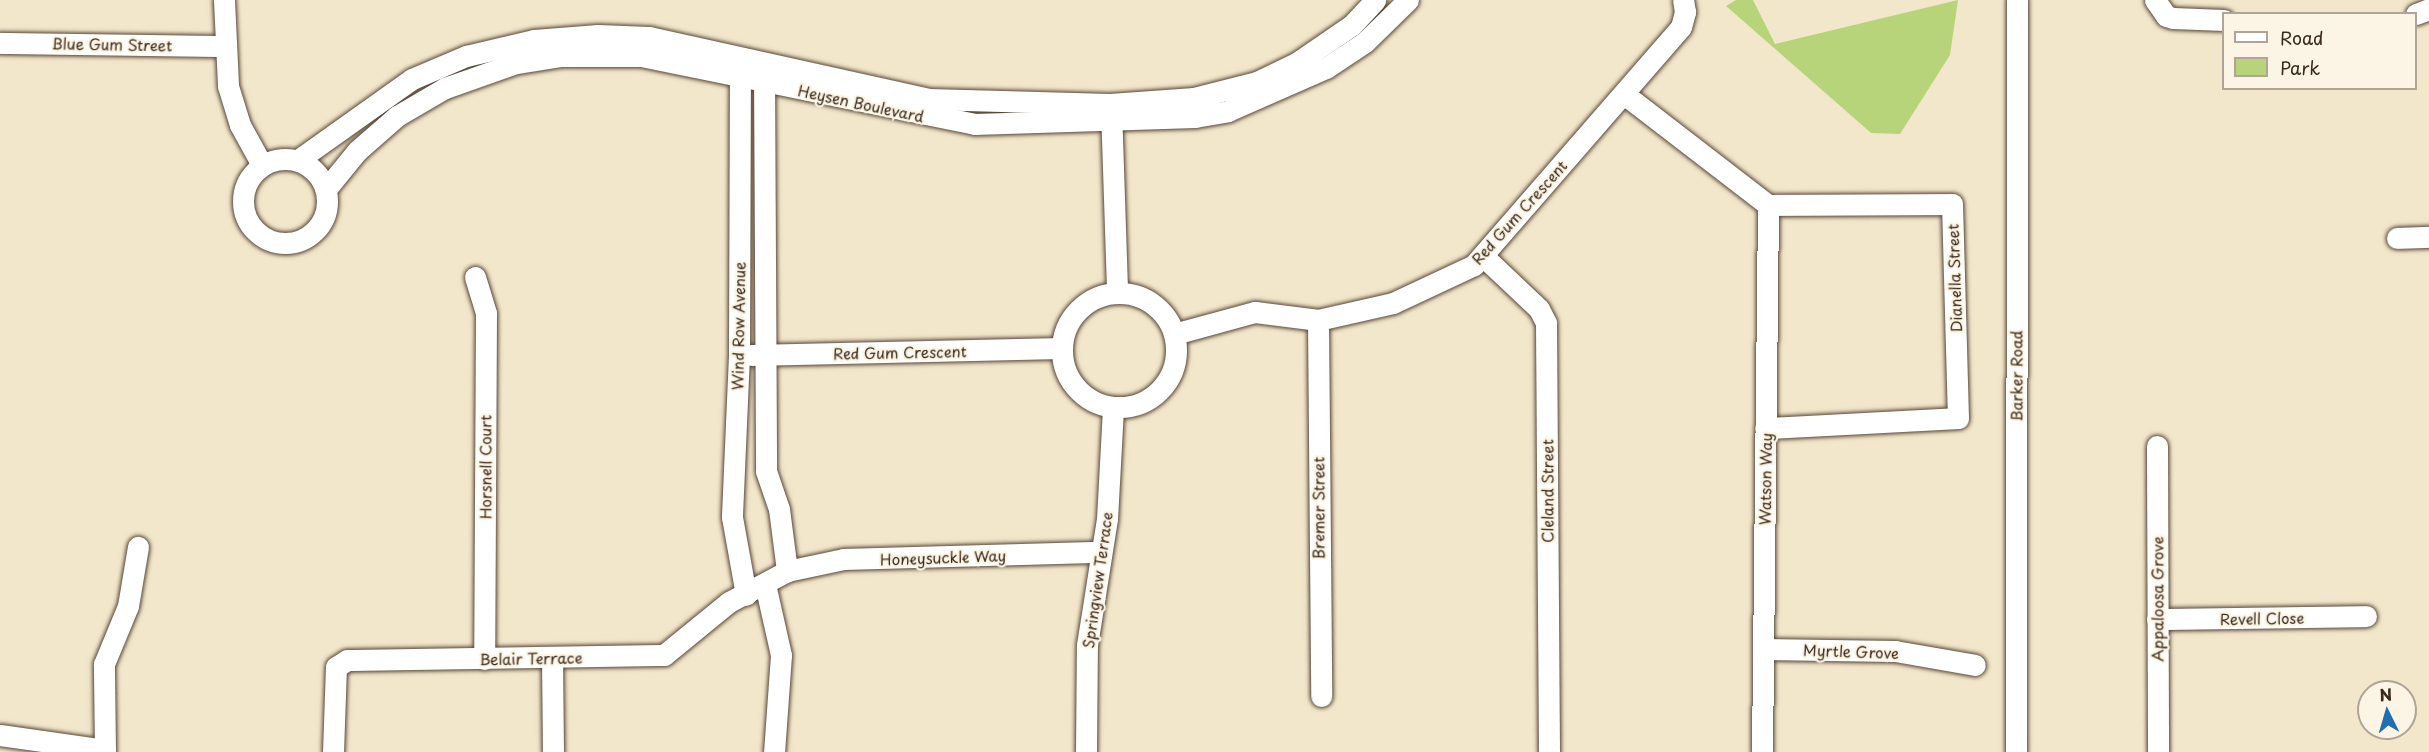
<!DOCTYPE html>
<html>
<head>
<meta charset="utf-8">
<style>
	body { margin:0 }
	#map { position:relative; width:2429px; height:752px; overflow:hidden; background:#f3e7cb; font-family:"Playpen Sans",sans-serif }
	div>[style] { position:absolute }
	.green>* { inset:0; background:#b8d47a }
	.roads { filter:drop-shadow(0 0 2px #574638) drop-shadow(0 0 2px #574638) }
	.minor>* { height:21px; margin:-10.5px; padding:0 10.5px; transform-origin:10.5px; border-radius:10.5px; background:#fff }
	.minor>.ring { margin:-10.5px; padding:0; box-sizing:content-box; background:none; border:21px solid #fff; border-radius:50% }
	span { translate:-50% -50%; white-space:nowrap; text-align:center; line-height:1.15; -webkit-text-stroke:4.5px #fcf5e5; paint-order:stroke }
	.street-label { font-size:15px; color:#3b2a1e }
	.legend { position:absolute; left:2222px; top:12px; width:195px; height:78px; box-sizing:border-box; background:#fcf5e5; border:2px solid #afa495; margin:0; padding:8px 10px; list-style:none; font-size:18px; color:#3b2a1e }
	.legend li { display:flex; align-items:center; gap:12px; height:30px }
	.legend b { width:30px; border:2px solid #afa495 }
	.north { position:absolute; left:2357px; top:680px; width:60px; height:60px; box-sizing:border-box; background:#fcf5e5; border:2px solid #afa495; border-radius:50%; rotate:355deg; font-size:16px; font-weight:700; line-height:24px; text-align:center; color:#3b2a1e }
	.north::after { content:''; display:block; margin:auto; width:21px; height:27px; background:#1f6fb2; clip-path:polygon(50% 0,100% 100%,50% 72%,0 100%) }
</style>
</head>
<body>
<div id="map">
	<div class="green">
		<i style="clip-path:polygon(1736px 0,1753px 0,1775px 44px,1958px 0,1950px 55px,1900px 134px,1871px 133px,1726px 6px)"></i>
	</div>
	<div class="roads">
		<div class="minor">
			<i style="left:224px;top:0;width:86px;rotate:87.3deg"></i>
			<i style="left:228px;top:86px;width:41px;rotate:72.9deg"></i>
			<i style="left:240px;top:125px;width:46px;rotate:61.2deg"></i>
			<i style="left:2155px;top:0;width:19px;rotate:55deg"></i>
			<i style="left:2166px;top:16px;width:7px;rotate:16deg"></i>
			<i style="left:2173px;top:18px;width:51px;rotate:2.2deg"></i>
			<i style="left:2416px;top:14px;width:14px;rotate:-21deg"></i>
			<i style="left:0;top:43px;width:225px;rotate:0.8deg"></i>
			<i style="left:740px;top:63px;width:292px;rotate:90.2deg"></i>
			<i style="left:739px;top:355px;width:162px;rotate:92.5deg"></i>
			<i style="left:732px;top:517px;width:79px;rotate:79.8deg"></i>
			<i style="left:764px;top:69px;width:402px;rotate:89.7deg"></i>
			<i style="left:766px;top:471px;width:40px;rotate:71.1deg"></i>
			<i style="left:779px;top:509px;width:63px;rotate:82.6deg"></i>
			<i style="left:1624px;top:94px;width:182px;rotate:37.6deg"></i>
			<i style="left:1768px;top:205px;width:184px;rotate:-0.3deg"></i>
			<i style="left:1952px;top:204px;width:214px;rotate:88.4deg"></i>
			<i style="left:1958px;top:418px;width:193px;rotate:177deg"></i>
			<i style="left:1111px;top:108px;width:185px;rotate:88.1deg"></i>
			<i class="ring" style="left:243px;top:159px;width:63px;height:63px"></i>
			<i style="left:298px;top:160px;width:140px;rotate:-35.4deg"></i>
			<i style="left:412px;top:79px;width:59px;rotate:-23.1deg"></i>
			<i style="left:466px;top:56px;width:70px;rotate:-13.2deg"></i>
			<i style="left:534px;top:40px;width:64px;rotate:-4.5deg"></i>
			<i style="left:598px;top:35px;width:51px;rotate:2.2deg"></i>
			<i style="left:649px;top:37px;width:287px;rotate:12.5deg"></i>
			<i style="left:929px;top:99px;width:181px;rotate:1.6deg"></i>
			<i style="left:1110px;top:104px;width:84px;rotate:-4.1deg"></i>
			<i style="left:1194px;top:98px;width:65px;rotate:-14.3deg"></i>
			<i style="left:1257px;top:82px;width:46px;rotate:-26deg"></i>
			<i style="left:1298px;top:62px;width:65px;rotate:-34.4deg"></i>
			<i style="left:1352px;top:25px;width:34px;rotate:-47deg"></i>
			<i style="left:326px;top:189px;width:49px;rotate:-50.8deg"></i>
			<i style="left:357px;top:151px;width:53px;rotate:-41.2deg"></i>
			<i style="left:397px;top:116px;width:56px;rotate:-30.3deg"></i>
			<i style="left:445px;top:88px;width:75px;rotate:-19.4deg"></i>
			<i style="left:516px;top:63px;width:46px;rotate:-8.8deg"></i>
			<i style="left:561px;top:56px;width:80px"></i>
			<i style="left:641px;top:56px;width:340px;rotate:11.5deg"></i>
			<i style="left:974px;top:124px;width:221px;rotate:-1.8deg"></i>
			<i style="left:1195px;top:117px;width:34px;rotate:-10deg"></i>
			<i style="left:1228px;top:111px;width:107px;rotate:-23.7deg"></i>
			<i style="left:1326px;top:68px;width:47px;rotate:-33.7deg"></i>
			<i style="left:1365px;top:42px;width:60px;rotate:-44.3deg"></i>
			<i style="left:2397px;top:238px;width:32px;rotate:-2deg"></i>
			<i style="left:1483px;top:256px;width:77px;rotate:43.4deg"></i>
			<i style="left:1539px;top:309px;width:16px;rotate:63deg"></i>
			<i style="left:1546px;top:323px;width:429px;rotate:89.6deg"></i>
			<i style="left:475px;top:277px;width:38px;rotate:73deg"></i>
			<i style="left:486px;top:313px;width:346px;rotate:90.3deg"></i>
			<i class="ring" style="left:1062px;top:293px;width:93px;height:93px"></i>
			<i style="left:1318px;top:320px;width:376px;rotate:89.5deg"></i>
			<i style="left:1174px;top:334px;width:84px;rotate:-15.2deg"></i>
			<i style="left:1255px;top:312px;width:64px;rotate:7.2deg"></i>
			<i style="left:1318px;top:320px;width:77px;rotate:-12.8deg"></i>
			<i style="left:1393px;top:303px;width:89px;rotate:-25.1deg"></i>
			<i style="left:1474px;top:265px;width:315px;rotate:-49deg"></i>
			<i style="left:1681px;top:27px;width:16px;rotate:-75deg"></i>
			<i style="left:1685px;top:12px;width:12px;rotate:-99deg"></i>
			<i style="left:751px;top:355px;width:311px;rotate:-1.3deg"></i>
			<i style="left:2157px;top:446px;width:306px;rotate:89.8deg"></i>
			<i style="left:765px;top:584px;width:73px;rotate:77.3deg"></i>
			<i style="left:781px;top:655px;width:97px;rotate:94.1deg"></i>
			<i style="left:2157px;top:619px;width:209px;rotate:-0.8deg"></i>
			<i style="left:1763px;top:649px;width:132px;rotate:0.9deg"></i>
			<i style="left:1895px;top:651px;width:81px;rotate:9.9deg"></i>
			<i style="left:552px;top:658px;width:94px;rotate:89.4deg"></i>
			<i style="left:0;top:735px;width:106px;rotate:8.1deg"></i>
			<i style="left:105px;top:752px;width:88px;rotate:-90.7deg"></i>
			<i style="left:104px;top:664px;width:63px;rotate:-67.5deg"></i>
			<i style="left:128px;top:606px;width:60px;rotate:-80.4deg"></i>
			<i style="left:333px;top:752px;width:85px;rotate:-88deg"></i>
			<i style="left:336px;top:667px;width:13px;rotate:-32deg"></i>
			<i style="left:347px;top:660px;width:317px;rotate:-0.9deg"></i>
			<i style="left:664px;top:655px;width:84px;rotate:-39.2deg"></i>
			<i style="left:729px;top:602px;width:66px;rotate:-28.1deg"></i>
			<i style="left:787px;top:571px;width:58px;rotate:-11.9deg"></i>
			<i style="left:844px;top:559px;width:256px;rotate:-1.6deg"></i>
			<i style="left:1086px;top:752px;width:107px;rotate:-89.5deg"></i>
			<i style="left:1087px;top:645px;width:128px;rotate:-81deg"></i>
			<i style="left:1107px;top:519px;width:112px;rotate:-86.9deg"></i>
			<i style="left:1762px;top:752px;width:547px;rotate:-89.37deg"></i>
			<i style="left:2016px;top:752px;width:752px;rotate:-89.92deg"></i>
		</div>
	</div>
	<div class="street-label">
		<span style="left:112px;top:44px;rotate:1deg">Blue Gum Street</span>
		<span style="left:861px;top:103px;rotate:12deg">Heysen Boulevard</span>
		<span style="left:1519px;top:212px;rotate:-48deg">Red Gum Crescent</span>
		<span style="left:1954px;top:278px;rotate:-92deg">Dianella Street</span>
		<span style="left:738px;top:326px;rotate:-89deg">Wind Row Avenue</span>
		<span style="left:900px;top:352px;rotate:-1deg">Red Gum Crescent</span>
		<span style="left:2016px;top:376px;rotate:-90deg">Barker Road</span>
		<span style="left:485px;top:467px;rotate:-90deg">Horsnell Court</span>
		<span style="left:1765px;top:479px;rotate:-89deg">Watson Way</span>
		<span style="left:1547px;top:491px;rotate:-90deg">Cleland Street</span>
		<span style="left:1318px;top:508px;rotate:-90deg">Bremer Street</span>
		<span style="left:943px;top:557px;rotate:-2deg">Honeysuckle Way</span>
		<span style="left:1097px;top:580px;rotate:-82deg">Springview Terrace</span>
		<span style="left:2157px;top:599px;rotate:-90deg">Appaloosa Grove</span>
		<span style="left:2262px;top:618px;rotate:-1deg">Revell Close</span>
		<span style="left:1851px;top:651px;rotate:2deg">Myrtle Grove</span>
		<span style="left:531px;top:658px;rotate:-1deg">Belair Terrace</span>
	</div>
	<ul class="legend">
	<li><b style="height:8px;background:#fff"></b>Road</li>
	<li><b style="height:16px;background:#b8d47a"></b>Park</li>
	</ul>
	<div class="north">N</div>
</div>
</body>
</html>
